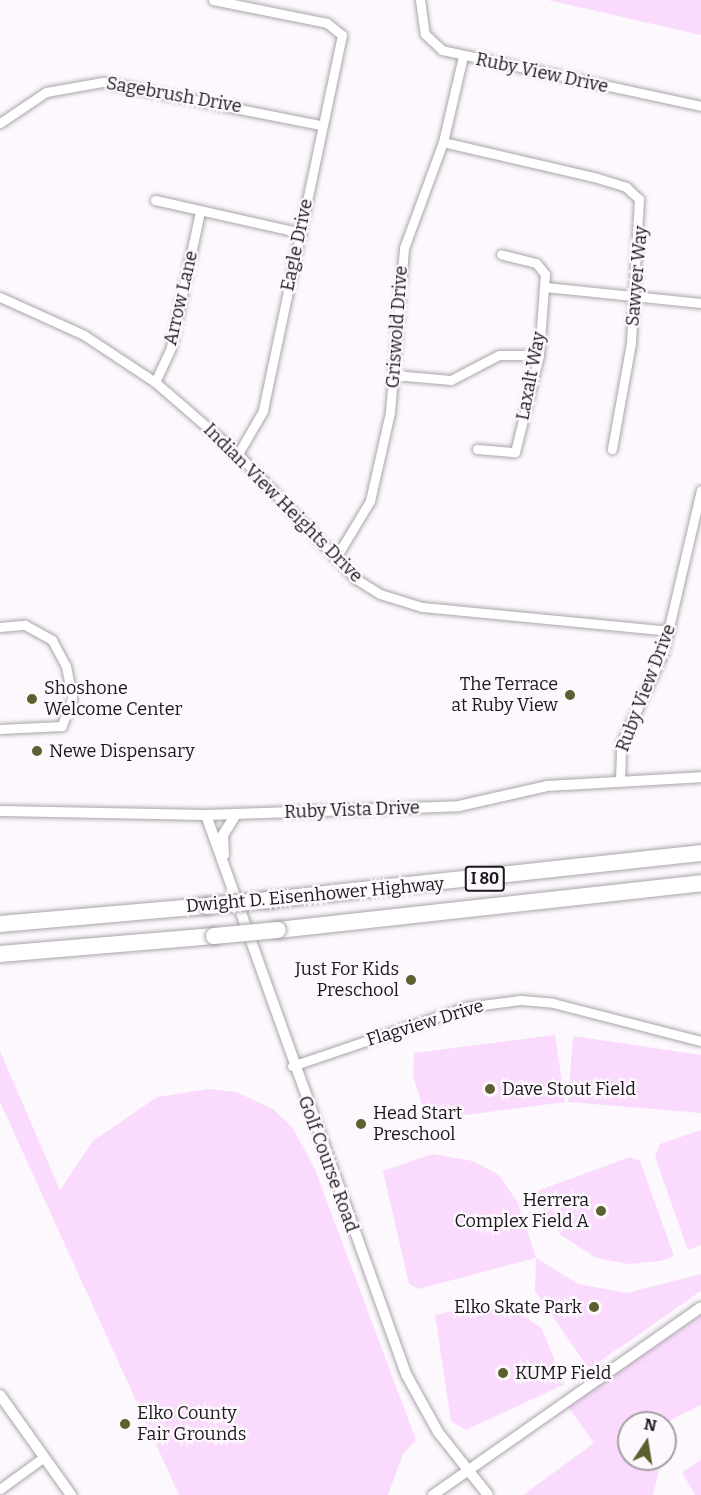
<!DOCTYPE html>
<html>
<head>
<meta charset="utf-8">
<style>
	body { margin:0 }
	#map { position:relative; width:701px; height:1495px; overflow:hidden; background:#fdf8fd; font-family:Bitter,serif }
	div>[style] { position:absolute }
	.green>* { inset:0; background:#fadbfd }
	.roads { filter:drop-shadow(0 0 2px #a9a5aa) drop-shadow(0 0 2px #a9a5aa) }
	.minor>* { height:9px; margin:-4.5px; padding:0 4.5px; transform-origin:4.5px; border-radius:4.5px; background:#fff }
	.tertiary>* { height:10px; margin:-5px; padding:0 5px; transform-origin:5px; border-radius:5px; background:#fff }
	.motorway>* { height:16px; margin:-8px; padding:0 8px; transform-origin:8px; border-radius:8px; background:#fff }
	.bridges { filter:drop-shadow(0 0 2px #a9a5aa) drop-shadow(0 0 2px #a9a5aa) }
	.motorway-bridge>* { height:16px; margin:-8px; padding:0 8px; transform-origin:8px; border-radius:8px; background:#fff }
	.dots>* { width:16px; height:16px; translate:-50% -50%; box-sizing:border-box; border:3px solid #fdf8fd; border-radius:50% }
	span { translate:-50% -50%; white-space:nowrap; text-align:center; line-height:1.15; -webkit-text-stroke:4.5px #fdf8fd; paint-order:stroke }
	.shield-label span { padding:2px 4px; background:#fdf8fd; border:2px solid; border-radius:4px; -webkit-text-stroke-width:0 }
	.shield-label { font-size:16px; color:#1b191b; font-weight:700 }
	.street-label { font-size:18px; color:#1b191b }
	.poi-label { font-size:18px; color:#1b191b }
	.right { translate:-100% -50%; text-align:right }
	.left { translate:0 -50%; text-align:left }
	.north { position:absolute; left:617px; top:1411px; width:60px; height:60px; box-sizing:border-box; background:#fdf8fd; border:2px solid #a39fa3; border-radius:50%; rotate:12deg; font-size:16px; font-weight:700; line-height:24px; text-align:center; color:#1b191b }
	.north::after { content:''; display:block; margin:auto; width:21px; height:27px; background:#5b602e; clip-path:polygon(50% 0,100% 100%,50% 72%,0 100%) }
</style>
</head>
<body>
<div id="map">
	<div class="green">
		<i style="clip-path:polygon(548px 0,701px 0,701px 35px)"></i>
		<i style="clip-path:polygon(555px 1035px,565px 1102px,427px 1120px,413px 1076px,414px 1053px)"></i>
		<i style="clip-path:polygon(573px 1036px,701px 1055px,701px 1113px,568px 1102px)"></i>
		<i style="clip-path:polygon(0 1051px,60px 1190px,93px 1141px,157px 1097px,209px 1089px,236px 1092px,273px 1109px,292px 1127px,314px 1167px,416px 1440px,403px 1454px,388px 1495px,179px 1495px,0 1102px)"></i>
		<i style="clip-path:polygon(701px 1130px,701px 1245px,688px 1250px,655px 1157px,660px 1144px)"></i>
		<i style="clip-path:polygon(432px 1154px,473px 1161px,499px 1175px,518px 1203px,536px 1258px,578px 1284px,627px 1293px,701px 1274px,701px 1291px,589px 1369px,535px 1291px,536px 1258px,418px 1289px,409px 1284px,383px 1171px)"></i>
		<i style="clip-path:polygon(630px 1157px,640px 1161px,674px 1256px,661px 1261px,628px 1264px,596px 1258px,561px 1235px,540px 1204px,537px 1191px)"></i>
		<i style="clip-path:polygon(486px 1303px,510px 1306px,541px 1328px,565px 1384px,466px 1430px,451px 1421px,435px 1315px)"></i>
		<i style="clip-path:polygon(701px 1315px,701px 1405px,665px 1423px,629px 1423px,629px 1459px,662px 1459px,653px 1495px,523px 1495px,594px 1443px,568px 1407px)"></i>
		<i style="clip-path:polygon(701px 1460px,701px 1495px,695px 1495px,682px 1472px)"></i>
	</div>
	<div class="roads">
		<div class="minor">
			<i style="left:213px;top:0;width:116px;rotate:11.4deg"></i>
			<i style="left:327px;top:23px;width:19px;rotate:39deg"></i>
			<i style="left:342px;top:35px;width:384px;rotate:101.9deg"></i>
			<i style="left:263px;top:411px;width:50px;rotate:120.2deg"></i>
			<i style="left:420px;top:0;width:34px;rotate:82deg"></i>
			<i style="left:425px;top:34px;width:23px;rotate:43deg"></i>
			<i style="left:442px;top:50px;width:265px;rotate:12.2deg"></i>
			<i style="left:0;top:123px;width:55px;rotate:-34deg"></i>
			<i style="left:46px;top:92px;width:58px;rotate:-10deg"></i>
			<i style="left:103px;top:82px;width:222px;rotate:11.2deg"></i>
			<i style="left:443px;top:142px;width:155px;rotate:13.1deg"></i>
			<i style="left:594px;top:177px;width:34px;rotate:17deg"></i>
			<i style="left:626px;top:187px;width:18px;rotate:43deg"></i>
			<i style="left:639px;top:199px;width:144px;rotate:93.2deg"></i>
			<i style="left:631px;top:343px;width:108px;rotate:100.2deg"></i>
			<i style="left:155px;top:200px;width:150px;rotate:12.7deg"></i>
			<i style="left:545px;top:287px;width:157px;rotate:5.9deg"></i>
			<i style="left:0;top:297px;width:92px;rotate:24.3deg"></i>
			<i style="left:84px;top:335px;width:85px;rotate:33.5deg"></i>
			<i style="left:155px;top:382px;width:110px;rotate:40.9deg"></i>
			<i style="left:238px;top:454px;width:172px;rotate:46.7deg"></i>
			<i style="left:356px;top:579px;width:28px;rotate:32deg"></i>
			<i style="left:380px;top:594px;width:44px;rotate:17.2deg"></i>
			<i style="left:422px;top:607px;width:248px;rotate:5.5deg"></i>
			<i style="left:394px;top:375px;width:57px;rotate:5deg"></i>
			<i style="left:451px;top:380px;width:54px;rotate:-27.5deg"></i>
			<i style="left:499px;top:355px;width:40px"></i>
			<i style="left:155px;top:382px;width:38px;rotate:-65deg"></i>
			<i style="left:171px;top:347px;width:138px;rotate:-77.9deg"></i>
			<i style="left:477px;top:449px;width:38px;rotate:5deg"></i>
			<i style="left:515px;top:452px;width:100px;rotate:-76.1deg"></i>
			<i style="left:539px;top:355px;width:81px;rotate:-85.8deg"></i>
			<i style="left:545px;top:274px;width:14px;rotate:-129deg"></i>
			<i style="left:536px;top:263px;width:36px;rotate:-166deg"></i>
			<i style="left:335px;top:559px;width:68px;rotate:-58.9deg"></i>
			<i style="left:370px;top:501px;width:91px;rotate:-77.3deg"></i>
			<i style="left:390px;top:412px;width:165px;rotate:-85.1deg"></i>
			<i style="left:404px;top:248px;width:113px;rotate:-69.8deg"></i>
			<i style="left:443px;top:142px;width:88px;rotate:-76.9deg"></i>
			<i style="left:0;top:627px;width:25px;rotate:-5deg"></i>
			<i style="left:25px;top:625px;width:31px;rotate:29deg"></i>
			<i style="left:52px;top:640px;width:30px;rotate:62deg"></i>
			<i style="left:66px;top:666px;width:33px;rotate:79deg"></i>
			<i style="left:72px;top:698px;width:30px;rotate:110deg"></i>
			<i style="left:62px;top:726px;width:62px;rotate:177.2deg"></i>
			<i style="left:620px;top:780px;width:36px;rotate:-88deg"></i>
			<i style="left:621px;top:744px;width:100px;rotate:-65.2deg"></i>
			<i style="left:663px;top:653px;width:167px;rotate:-76.9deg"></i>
			<i style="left:292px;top:1066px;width:184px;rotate:-18.7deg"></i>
			<i style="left:466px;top:1007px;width:55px;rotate:-7.3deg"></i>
			<i style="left:521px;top:1000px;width:32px;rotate:5deg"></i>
			<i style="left:553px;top:1003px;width:153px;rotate:14.4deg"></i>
			<i style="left:0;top:1489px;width:54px;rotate:-36deg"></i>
		</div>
		<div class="tertiary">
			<i style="left:0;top:811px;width:206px;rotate:1.1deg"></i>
			<i style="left:206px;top:815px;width:253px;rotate:-2deg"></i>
			<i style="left:459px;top:806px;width:90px;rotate:-12.8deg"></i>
			<i style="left:547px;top:786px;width:154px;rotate:-3.3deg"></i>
			<i style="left:206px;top:815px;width:594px;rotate:70.31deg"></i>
			<i style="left:406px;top:1374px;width:66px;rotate:61.1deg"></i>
			<i style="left:438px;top:1432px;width:80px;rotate:51.6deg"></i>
			<i style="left:224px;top:855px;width:20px;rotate:-93deg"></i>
			<i style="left:223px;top:835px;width:25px;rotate:-58deg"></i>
			<i style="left:0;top:1395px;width:123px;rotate:54.6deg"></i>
			<i style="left:433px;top:1495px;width:327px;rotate:-35deg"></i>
		</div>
		<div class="motorway">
			<i style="left:269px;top:900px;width:435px;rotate:-6.2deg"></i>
			<i style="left:0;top:924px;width:208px;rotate:-5deg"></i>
			<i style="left:278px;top:930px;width:426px;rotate:-6.3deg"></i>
			<i style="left:0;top:954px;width:215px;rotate:-4.8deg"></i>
		</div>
	</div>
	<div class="bridges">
		<div class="motorway-bridge">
			<i style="left:207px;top:906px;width:62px;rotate:-5.5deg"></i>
			<i style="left:214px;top:936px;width:64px;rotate:-5.4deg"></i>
		</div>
	</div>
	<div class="dots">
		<i style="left:570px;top:695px;background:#5b602e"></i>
		<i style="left:32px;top:699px;background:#5b602e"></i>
		<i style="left:37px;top:751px;background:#5b602e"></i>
		<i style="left:411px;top:980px;background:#5b602e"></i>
		<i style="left:490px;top:1089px;background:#5b602e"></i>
		<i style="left:361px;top:1124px;background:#5b602e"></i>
		<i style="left:601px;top:1211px;background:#5b602e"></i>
		<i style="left:594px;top:1307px;background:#5b602e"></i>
		<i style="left:503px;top:1373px;background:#5b602e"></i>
		<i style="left:125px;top:1424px;background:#5b602e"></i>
	</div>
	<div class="shield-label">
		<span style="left:485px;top:879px">I 80</span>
	</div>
	<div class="street-label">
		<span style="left:542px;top:73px;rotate:12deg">Ruby View Drive</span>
		<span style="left:174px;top:95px;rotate:10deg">Sagebrush Drive</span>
		<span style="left:297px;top:245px;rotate:-78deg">Eagle Drive</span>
		<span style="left:637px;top:276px;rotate:-85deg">Sawyer Way</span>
		<span style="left:181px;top:298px;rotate:-77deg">Arrow Lane</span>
		<span style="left:397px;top:327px;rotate:-86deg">Griswold Drive</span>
		<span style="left:531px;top:376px;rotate:-79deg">Laxalt Way</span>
		<span style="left:283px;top:503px;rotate:45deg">Indian View Heights Drive</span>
		<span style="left:646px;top:688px;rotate:-69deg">Ruby View Drive</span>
		<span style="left:352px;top:810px;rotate:-2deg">Ruby Vista Drive</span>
		<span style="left:315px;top:895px;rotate:-5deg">Dwight D. Eisenhower Highway</span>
		<span style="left:425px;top:1023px;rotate:-17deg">Flagview Drive</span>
		<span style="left:328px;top:1164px;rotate:70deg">Golf Course Road</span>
	</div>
	<div class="poi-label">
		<span class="right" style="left:558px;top:695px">The Terrace<br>at Ruby View</span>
		<span class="left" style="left:44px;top:699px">Shoshone<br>Welcome Center</span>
		<span class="left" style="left:49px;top:751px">Newe Dispensary</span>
		<span class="right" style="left:399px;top:980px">Just For Kids<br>Preschool</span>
		<span class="left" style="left:502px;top:1089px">Dave Stout Field</span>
		<span class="left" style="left:373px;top:1124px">Head Start<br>Preschool</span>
		<span class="right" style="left:589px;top:1211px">Herrera<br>Complex Field A</span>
		<span class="right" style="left:582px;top:1307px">Elko Skate Park</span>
		<span class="left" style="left:515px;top:1373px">KUMP Field</span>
		<span class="left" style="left:137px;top:1424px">Elko County<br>Fair Grounds</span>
	</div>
	<div class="north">N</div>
</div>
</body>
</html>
